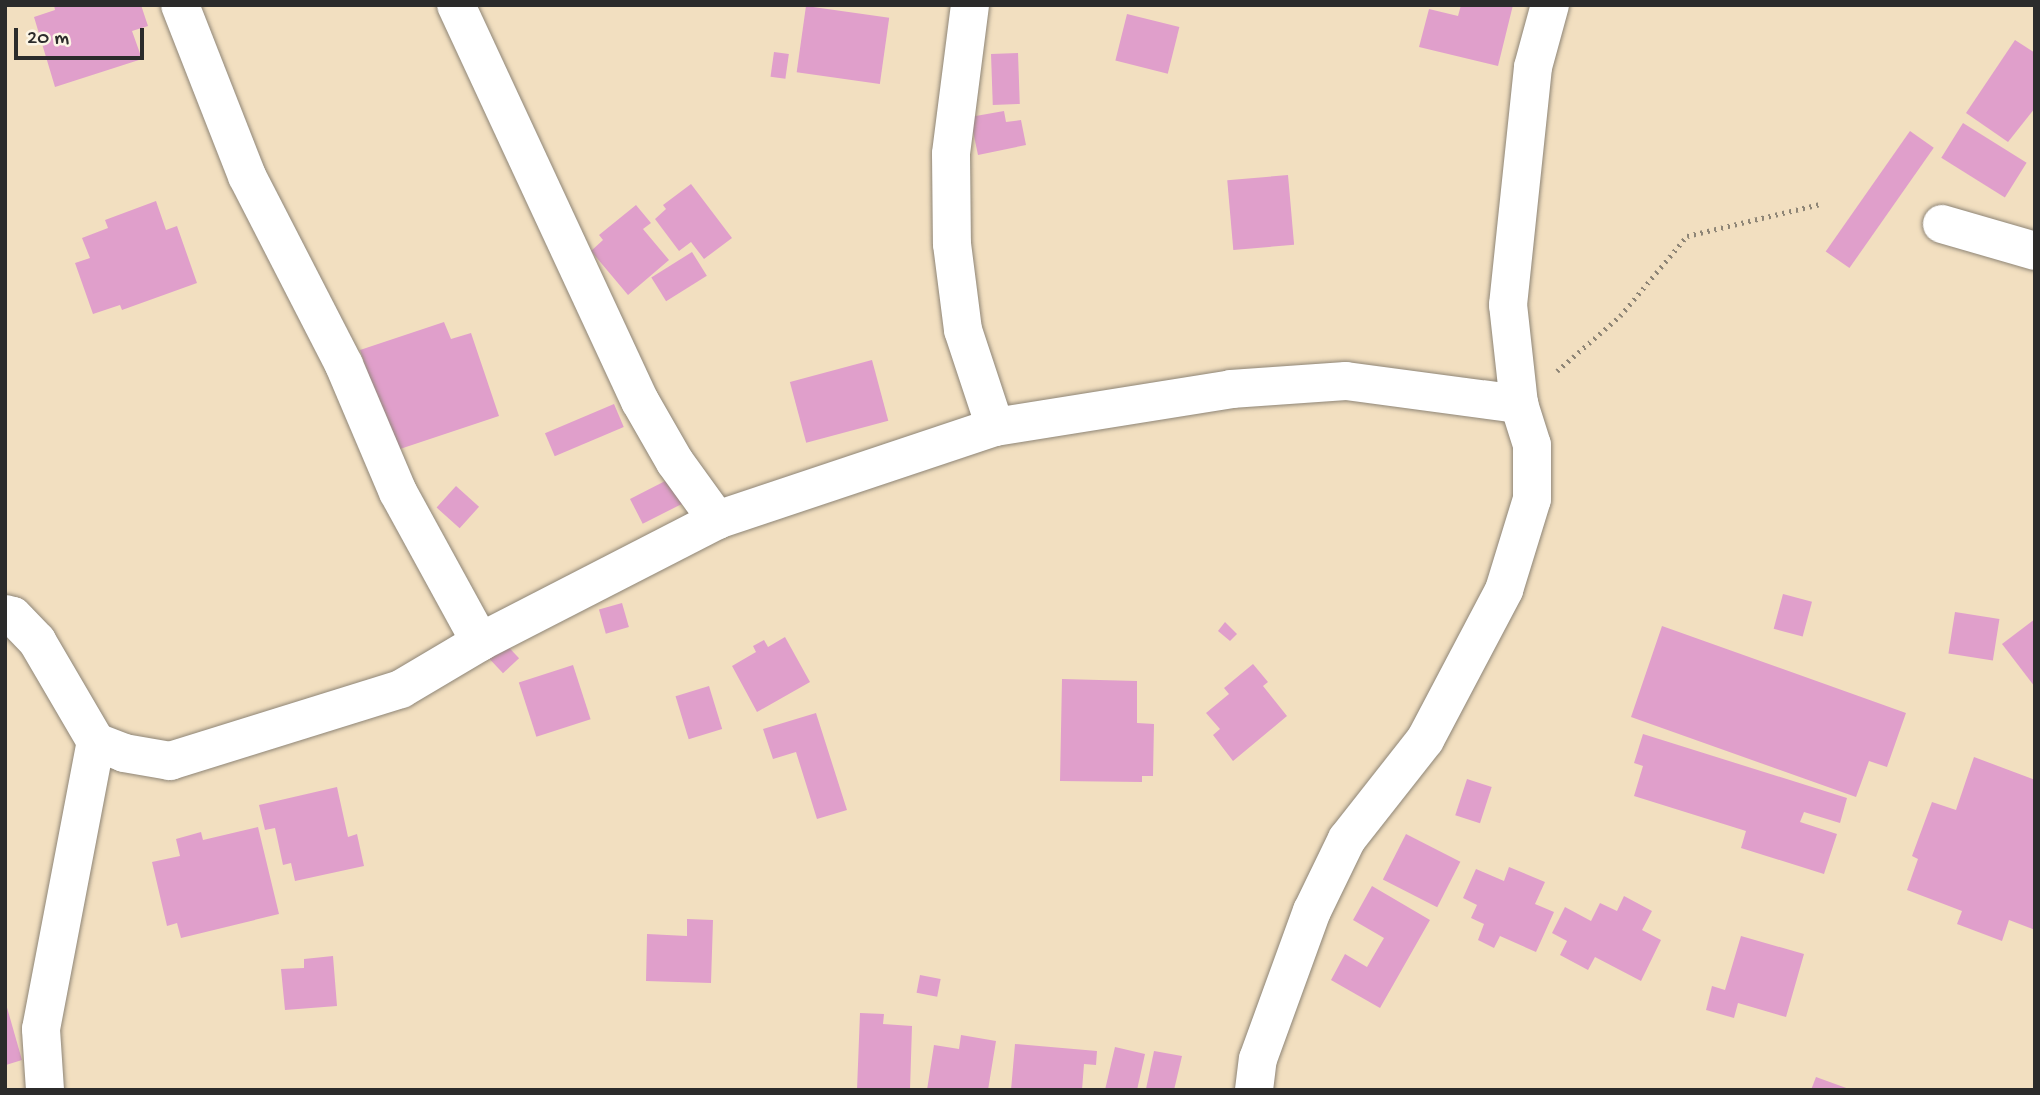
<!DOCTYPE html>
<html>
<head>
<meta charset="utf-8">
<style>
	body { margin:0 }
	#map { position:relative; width:2040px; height:1095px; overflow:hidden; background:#f2dfc0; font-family:"Gochi Hand",sans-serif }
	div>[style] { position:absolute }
	.building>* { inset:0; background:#e09fcb; transform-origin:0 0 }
	.path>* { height:4.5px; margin-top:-2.25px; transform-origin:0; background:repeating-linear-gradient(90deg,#8e8576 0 2px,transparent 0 7px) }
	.roads { filter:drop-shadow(0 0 2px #8e8576) drop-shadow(0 0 2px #8e8576) }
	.minor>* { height:38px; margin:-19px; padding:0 19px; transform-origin:19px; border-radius:19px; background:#fff }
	span { translate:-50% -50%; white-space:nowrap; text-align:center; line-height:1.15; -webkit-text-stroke:7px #fcf5e5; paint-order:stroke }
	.frame { position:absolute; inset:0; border:7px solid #2b2b2b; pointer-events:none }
	.scale { position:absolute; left:14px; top:28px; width:130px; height:32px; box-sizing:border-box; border:4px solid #2b2b2b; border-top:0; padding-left:9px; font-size:21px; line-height:24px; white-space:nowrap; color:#2b2b2b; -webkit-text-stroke:5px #fcf5e5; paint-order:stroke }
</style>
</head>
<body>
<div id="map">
	<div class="building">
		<i style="clip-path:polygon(54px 5px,141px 5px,148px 26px,132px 31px,142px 59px,55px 87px,34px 17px,55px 10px)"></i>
		<i style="clip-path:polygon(1461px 5px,1513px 5px,1498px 66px,1419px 47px,1429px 9px,1458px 16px)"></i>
		<i style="left:806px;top:6px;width:84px;height:67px;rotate:8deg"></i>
		<i style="left:1127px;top:14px;width:54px;height:48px;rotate:14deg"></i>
		<i style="clip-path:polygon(2015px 40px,2035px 53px,2035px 108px,2008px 142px,1966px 113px)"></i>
		<i style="left:774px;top:52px;width:15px;height:25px;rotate:8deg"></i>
		<i style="left:1018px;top:53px;width:51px;height:27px;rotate:88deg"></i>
		<i style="clip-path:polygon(1004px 111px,1006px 122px,1021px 120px,1026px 145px,978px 155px,970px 117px)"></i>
		<i style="left:1963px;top:123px;width:75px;height:41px;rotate:32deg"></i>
		<i style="left:1910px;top:131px;width:29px;height:147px;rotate:35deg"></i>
		<i style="left:1288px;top:175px;width:70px;height:61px;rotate:85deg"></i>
		<i style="clip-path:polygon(691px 184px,732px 238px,704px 259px,691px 242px,679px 251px,655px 219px,666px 209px,663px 205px)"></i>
		<i style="clip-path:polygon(156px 201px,166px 230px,177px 226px,197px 283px,122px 310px,120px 305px,93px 314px,75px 263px,90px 258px,82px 238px,108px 228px,105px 220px)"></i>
		<i style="clip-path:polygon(636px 205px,651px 223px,643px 229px,669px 260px,628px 295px,591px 251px,603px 240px,599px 235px)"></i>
		<i style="left:692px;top:252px;width:28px;height:48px;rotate:58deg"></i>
		<i style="clip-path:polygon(444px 322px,451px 339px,471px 333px,499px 416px,394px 451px,360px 350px)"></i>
		<i style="left:872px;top:360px;width:63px;height:85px;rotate:75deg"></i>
		<i style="left:614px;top:404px;width:25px;height:75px;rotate:67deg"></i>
		<i style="left:671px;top:478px;width:28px;height:46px;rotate:63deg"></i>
		<i style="left:456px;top:486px;width:31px;height:29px;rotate:42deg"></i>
		<i style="left:1783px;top:594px;width:30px;height:36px;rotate:15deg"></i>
		<i style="left:622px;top:603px;width:25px;height:24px;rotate:74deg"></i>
		<i style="left:1955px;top:612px;width:45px;height:42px;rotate:9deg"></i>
		<i style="clip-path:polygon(2035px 619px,2035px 687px,2002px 644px)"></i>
		<i style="clip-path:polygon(1225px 622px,1237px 634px,1230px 641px,1218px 631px)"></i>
		<i style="clip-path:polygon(1662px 626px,1906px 713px,1887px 767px,1869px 761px,1856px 797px,1631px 717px)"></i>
		<i style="clip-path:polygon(785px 637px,810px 682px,757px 712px,732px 666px,756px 652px,753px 646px,764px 640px,768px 647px)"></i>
		<i style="left:502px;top:640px;width:25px;height:22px;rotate:47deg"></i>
		<i style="clip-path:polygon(1253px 664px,1268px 682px,1263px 686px,1287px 716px,1233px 761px,1213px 735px,1220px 729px,1206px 713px,1229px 694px,1224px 688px)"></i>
		<i style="left:573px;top:665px;width:57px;height:57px;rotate:72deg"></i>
		<i style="clip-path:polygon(1062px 679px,1137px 681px,1137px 723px,1154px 724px,1153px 776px,1142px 776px,1142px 782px,1060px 781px)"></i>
		<i style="left:709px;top:686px;width:45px;height:35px;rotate:73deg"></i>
		<i style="clip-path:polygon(816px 713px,847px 810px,817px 819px,796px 752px,773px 759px,763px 729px)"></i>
		<i style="clip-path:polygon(1643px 734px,1847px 798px,1840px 823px,1804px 812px,1800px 822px,1837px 834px,1824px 874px,1741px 848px,1746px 831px,1634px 796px,1643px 766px,1634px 763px)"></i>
		<i style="clip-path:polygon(1974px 757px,2035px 780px,2035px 930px,2009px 920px,2002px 941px,1957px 924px,1962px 911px,1907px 890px,1918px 859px,1912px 856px,1932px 802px,1956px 810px)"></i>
		<i style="left:1467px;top:779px;width:26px;height:38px;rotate:18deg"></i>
		<i style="clip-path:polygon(337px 787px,348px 837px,357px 834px,364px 866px,295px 881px,291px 863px,283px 865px,275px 828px,265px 830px,259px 805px)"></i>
		<i style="clip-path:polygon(258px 827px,279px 914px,181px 938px,177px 923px,167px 926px,152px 862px,180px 856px,176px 839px,201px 832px,203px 840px)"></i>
		<i style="left:1406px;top:834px;width:61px;height:51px;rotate:27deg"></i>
		<i style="clip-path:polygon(1509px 867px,1545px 882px,1535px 904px,1554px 912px,1536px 952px,1500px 936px,1494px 948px,1478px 940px,1484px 924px,1471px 918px,1477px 905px,1463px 898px,1476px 869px,1504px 881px)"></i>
		<i style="clip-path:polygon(1372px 886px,1430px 920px,1380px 1008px,1331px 980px,1345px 954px,1367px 967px,1384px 938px,1353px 920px)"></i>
		<i style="clip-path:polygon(1624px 896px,1652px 911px,1642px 930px,1661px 940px,1641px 981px,1595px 957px,1588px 970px,1560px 955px,1567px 941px,1552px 933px,1565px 907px,1591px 921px,1600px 903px,1617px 911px)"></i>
		<i style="clip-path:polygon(687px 919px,713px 920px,711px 983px,646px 981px,647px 934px,687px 936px)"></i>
		<i style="clip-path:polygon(1741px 936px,1804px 954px,1786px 1017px,1738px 1003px,1734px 1018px,1706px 1010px,1712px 986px,1725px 990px)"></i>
		<i style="clip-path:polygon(333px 956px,337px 1006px,285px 1010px,281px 969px,304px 968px,304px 959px)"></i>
		<i style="left:920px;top:975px;width:21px;height:18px;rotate:11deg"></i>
		<i style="clip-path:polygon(6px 1004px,22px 1060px,6px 1065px,5px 1004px)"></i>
		<i style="clip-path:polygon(860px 1013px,884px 1014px,883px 1024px,912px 1026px,910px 1090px,857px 1090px)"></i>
		<i style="clip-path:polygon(961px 1035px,996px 1041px,988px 1090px,927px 1090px,934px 1045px,959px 1049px)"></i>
		<i style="clip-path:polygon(1015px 1044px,1097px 1051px,1096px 1065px,1084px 1064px,1082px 1090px,1011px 1090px)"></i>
		<i style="clip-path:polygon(1115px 1047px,1145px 1054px,1137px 1090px,1105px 1090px)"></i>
		<i style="clip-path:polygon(1154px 1051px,1182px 1056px,1174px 1090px,1146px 1089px)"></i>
		<i style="clip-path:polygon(1816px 1077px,1849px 1089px,1849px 1090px,1811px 1090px)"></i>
	</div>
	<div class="path">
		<i style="left:1557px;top:371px;width:84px;rotate:-41.1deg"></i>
		<i style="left:1620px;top:316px;width:104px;rotate:-50.1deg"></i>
		<i style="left:1687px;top:236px;width:137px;rotate:-13.5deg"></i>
	</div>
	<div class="roads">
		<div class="minor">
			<i style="left:180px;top:5px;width:184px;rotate:68.6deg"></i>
			<i style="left:247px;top:176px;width:212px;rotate:62.8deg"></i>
			<i style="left:344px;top:365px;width:138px;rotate:67deg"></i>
			<i style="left:398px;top:492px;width:171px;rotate:61.3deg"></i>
			<i style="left:456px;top:5px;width:437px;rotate:65.1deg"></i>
			<i style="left:640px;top:401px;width:70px;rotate:60.2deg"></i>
			<i style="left:675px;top:462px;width:72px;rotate:54.1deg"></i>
			<i style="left:970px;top:5px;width:150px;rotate:97.3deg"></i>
			<i style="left:951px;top:154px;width:90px;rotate:89.4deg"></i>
			<i style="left:952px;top:244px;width:87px;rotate:82.7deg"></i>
			<i style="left:963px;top:330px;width:102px;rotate:71.7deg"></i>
			<i style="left:1942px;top:224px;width:97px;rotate:16.2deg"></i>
			<i style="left:5px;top:614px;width:8px;rotate:14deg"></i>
			<i style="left:13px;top:616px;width:35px;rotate:46deg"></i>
			<i style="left:37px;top:641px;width:117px;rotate:59.7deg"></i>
			<i style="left:96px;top:742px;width:30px;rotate:21deg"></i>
			<i style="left:124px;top:753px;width:47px;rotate:9.9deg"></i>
			<i style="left:170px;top:761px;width:242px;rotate:-17.3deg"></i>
			<i style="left:401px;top:689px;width:92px;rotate:-30.7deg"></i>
			<i style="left:480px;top:642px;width:267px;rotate:-27.2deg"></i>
			<i style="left:717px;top:520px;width:293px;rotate:-18.5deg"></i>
			<i style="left:995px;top:427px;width:239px;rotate:-9.1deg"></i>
			<i style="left:1231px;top:389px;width:115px;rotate:-4deg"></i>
			<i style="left:1346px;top:381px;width:175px;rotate:7.6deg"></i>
			<i style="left:45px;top:1090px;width:61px;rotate:-93.8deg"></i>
			<i style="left:41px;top:1029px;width:292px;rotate:-79.2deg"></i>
			<i style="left:1254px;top:1090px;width:31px;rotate:-83deg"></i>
			<i style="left:1258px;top:1059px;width:158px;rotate:-70deg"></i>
			<i style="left:1312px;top:911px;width:80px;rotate:-64.1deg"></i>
			<i style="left:1347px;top:839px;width:126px;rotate:-51.8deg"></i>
			<i style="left:1425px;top:740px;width:170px;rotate:-62.2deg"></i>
			<i style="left:1504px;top:590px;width:95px;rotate:-72.9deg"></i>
			<i style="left:1532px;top:499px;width:54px;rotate:-90deg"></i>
			<i style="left:1532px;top:445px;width:43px;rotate:-107.6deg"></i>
			<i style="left:1519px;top:404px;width:100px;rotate:-96.3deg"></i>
			<i style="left:1508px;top:305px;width:239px;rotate:-84deg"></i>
			<i style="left:1533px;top:67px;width:64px;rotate:-74.7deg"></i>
		</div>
	</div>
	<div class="frame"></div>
	<div class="scale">20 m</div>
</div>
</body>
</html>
